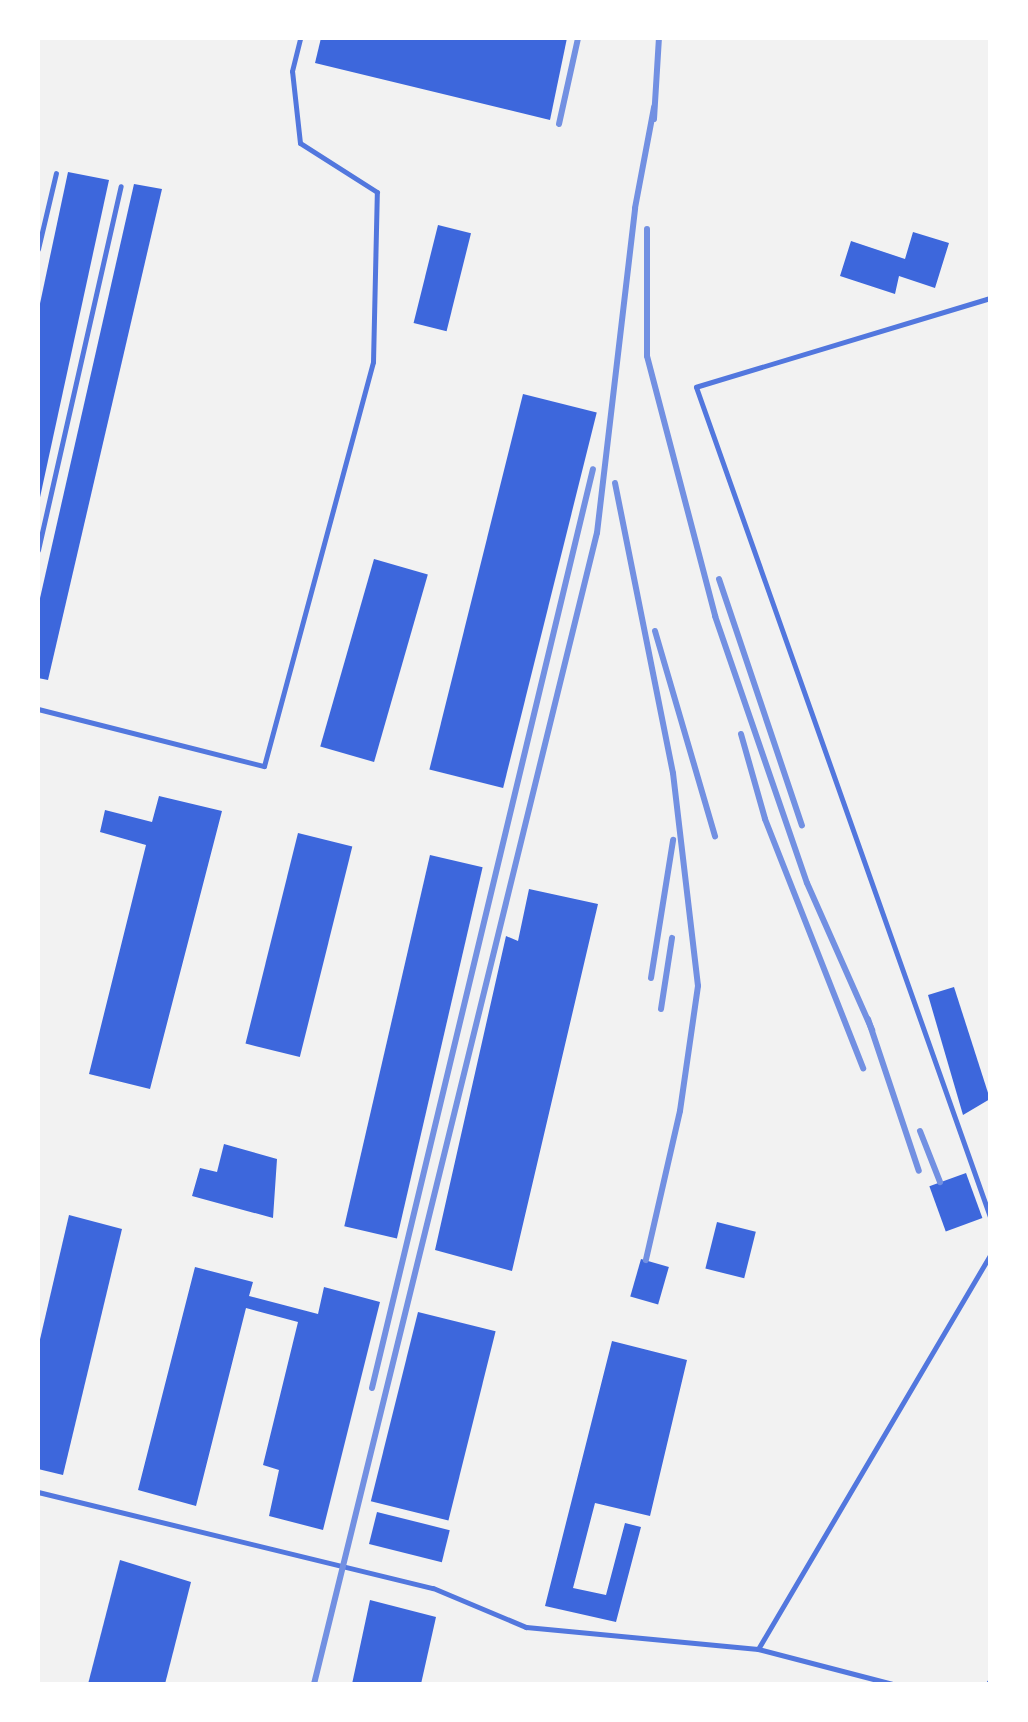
<!DOCTYPE html>
<html>
<head>
<meta charset="utf-8">
<style>
	body { margin:0 }
	#map { position:relative; width:1028px; height:1722px; overflow:hidden; background:#f2f2f2; font-family:Lato,sans-serif }
	div>[style] { position:absolute }
	.building>* { inset:0; background:#3d67dc; transform-origin:0 0 }
	.path>* { height:4px; margin:-2px; padding:0 2px; transform-origin:2px; border-radius:2px; background:#1d4ed8 }
	.service>* { height:5px; margin:-2.5px; padding:0 2.5px; transform-origin:2.5px; border-radius:2.5px; background:#5277de }
	.rail>* { height:6px; margin:-3px; padding:0 3px; transform-origin:3px; border-radius:3px; background:#7290e2 }
	span { translate:-50% -50%; white-space:nowrap; text-align:center; line-height:1.15; -webkit-text-stroke:8px #fff; paint-order:stroke }
	.frame { position:absolute; inset:0; border:40px solid #fff; pointer-events:none }
</style>
</head>
<body>
<div id="map">
	<div class="building">
		<i style="clip-path:polygon(321px 38px,567px 38px,550px 120px,315px 63px)"></i>
		<i style="clip-path:polygon(68px 172px,109px 180px,39px 502px,38px 313px)"></i>
		<i style="clip-path:polygon(134px 184px,162px 189px,48px 680px,38px 678px,38px 607px)"></i>
		<i style="left:438px;top:225px;width:34px;height:101px;rotate:14deg"></i>
		<i style="clip-path:polygon(913px 232px,949px 243px,935px 288px,899px 276px,895px 294px,840px 276px,851px 241px,905px 259px)"></i>
		<i style="left:523px;top:394px;width:76px;height:387px;rotate:14deg"></i>
		<i style="left:374px;top:559px;width:56px;height:195px;rotate:16deg"></i>
		<i style="clip-path:polygon(159px 796px,222px 811px,150px 1089px,89px 1074px,146px 845px,100px 832px,105px 810px,152px 822px)"></i>
		<i style="left:298px;top:833px;width:56px;height:217px;rotate:14deg"></i>
		<i style="left:430px;top:855px;width:54px;height:381px;rotate:13deg"></i>
		<i style="clip-path:polygon(529px 889px,598px 904px,512px 1271px,435px 1250px,506px 936px,518px 941px)"></i>
		<i style="clip-path:polygon(954px 987px,990px 1099px,963px 1115px,928px 995px)"></i>
		<i style="clip-path:polygon(224px 1144px,277px 1159px,273px 1218px,192px 1196px,200px 1168px,217px 1172px)"></i>
		<i style="left:966px;top:1173px;width:48px;height:39px;rotate:70deg"></i>
		<i style="clip-path:polygon(69px 1215px,122px 1229px,63px 1475px,38px 1469px,38px 1348px)"></i>
		<i style="left:717px;top:1222px;width:40px;height:48px;rotate:14deg"></i>
		<i style="left:641px;top:1259px;width:29px;height:39px;rotate:16deg"></i>
		<i style="clip-path:polygon(195px 1267px,253px 1282px,249px 1296px,318px 1314px,324px 1287px,380px 1302px,323px 1530px,269px 1516px,279px 1470px,263px 1465px,298px 1322px,246px 1308px,196px 1506px,138px 1490px)"></i>
		<i style="left:418px;top:1312px;width:80px;height:195px;rotate:14deg"></i>
		<i style="clip-path:polygon(612px 1341px,687px 1360px,650px 1516px,595px 1503px,573px 1588px,606px 1595px,625px 1523px,641px 1527px,616px 1622px,545px 1606px)"></i>
		<i style="left:377px;top:1512px;width:75px;height:33px;rotate:14deg"></i>
		<i style="clip-path:polygon(120px 1560px,191px 1582px,165px 1684px,88px 1684px)"></i>
		<i style="clip-path:polygon(370px 1600px,436px 1617px,421px 1684px,352px 1684px)"></i>
	</div>
	<div class="path">
		<i style="left:988px;top:1684px;width:4px;rotate:-56deg"></i>
	</div>
	<div class="service">
		<i style="left:38px;top:249px;width:78px;rotate:-76.7deg"></i>
		<i style="left:990px;top:298px;width:307px;rotate:163.2deg"></i>
		<i style="left:696px;top:387px;width:881px;rotate:70.49deg"></i>
		<i style="left:38px;top:550px;width:373px;rotate:-77.2deg"></i>
		<i style="left:38px;top:709px;width:233px;rotate:14.2deg"></i>
		<i style="left:264px;top:766px;width:418px;rotate:-74.9deg"></i>
		<i style="left:373px;top:362px;width:170px;rotate:-88.7deg"></i>
		<i style="left:377px;top:192px;width:91px;rotate:-147.5deg"></i>
		<i style="left:300px;top:143px;width:72px;rotate:-96.3deg"></i>
		<i style="left:292px;top:71px;width:34px;rotate:-76deg"></i>
		<i style="left:38px;top:1492px;width:406px;rotate:13.7deg"></i>
		<i style="left:433px;top:1588px;width:101px;rotate:22.8deg"></i>
		<i style="left:526px;top:1627px;width:233px;rotate:5.4deg"></i>
		<i style="left:758px;top:1649px;width:457px;rotate:-59.5deg"></i>
		<i style="left:758px;top:1649px;width:138px;rotate:14.6deg"></i>
	</div>
	<div class="rail">
		<i style="left:654px;top:119px;width:81px;rotate:-86.5deg"></i>
		<i style="left:559px;top:124px;width:88px;rotate:-77.5deg"></i>
		<i style="left:647px;top:229px;width:127px;rotate:90deg"></i>
		<i style="left:647px;top:356px;width:269px;rotate:75.3deg"></i>
		<i style="left:715px;top:616px;width:282px;rotate:71deg"></i>
		<i style="left:807px;top:883px;width:161px;rotate:66.1deg"></i>
		<i style="left:615px;top:483px;width:296px;rotate:78.7deg"></i>
		<i style="left:673px;top:773px;width:214px;rotate:83.3deg"></i>
		<i style="left:698px;top:986px;width:126px;rotate:98.2deg"></i>
		<i style="left:680px;top:1111px;width:153px;rotate:102.9deg"></i>
		<i style="left:719px;top:579px;width:260px;rotate:71.4deg"></i>
		<i style="left:655px;top:631px;width:214px;rotate:73.7deg"></i>
		<i style="left:741px;top:734px;width:88px;rotate:74.2deg"></i>
		<i style="left:765px;top:819px;width:268px;rotate:68.5deg"></i>
		<i style="left:651px;top:978px;width:140px;rotate:-80.9deg"></i>
		<i style="left:661px;top:1009px;width:72px;rotate:-81.2deg"></i>
		<i style="left:868px;top:1019px;width:160px;rotate:71.5deg"></i>
		<i style="left:920px;top:1131px;width:55px;rotate:68.6deg"></i>
		<i style="left:372px;top:1388px;width:945px;rotate:-76.48deg"></i>
		<i style="left:314px;top:1684px;width:1185px;rotate:-76.19deg"></i>
		<i style="left:597px;top:533px;width:327px;rotate:-83.3deg"></i>
		<i style="left:635px;top:208px;width:103px;rotate:-79.3deg"></i>
	</div>
	<div class="frame"></div>
</div>
</body>
</html>
